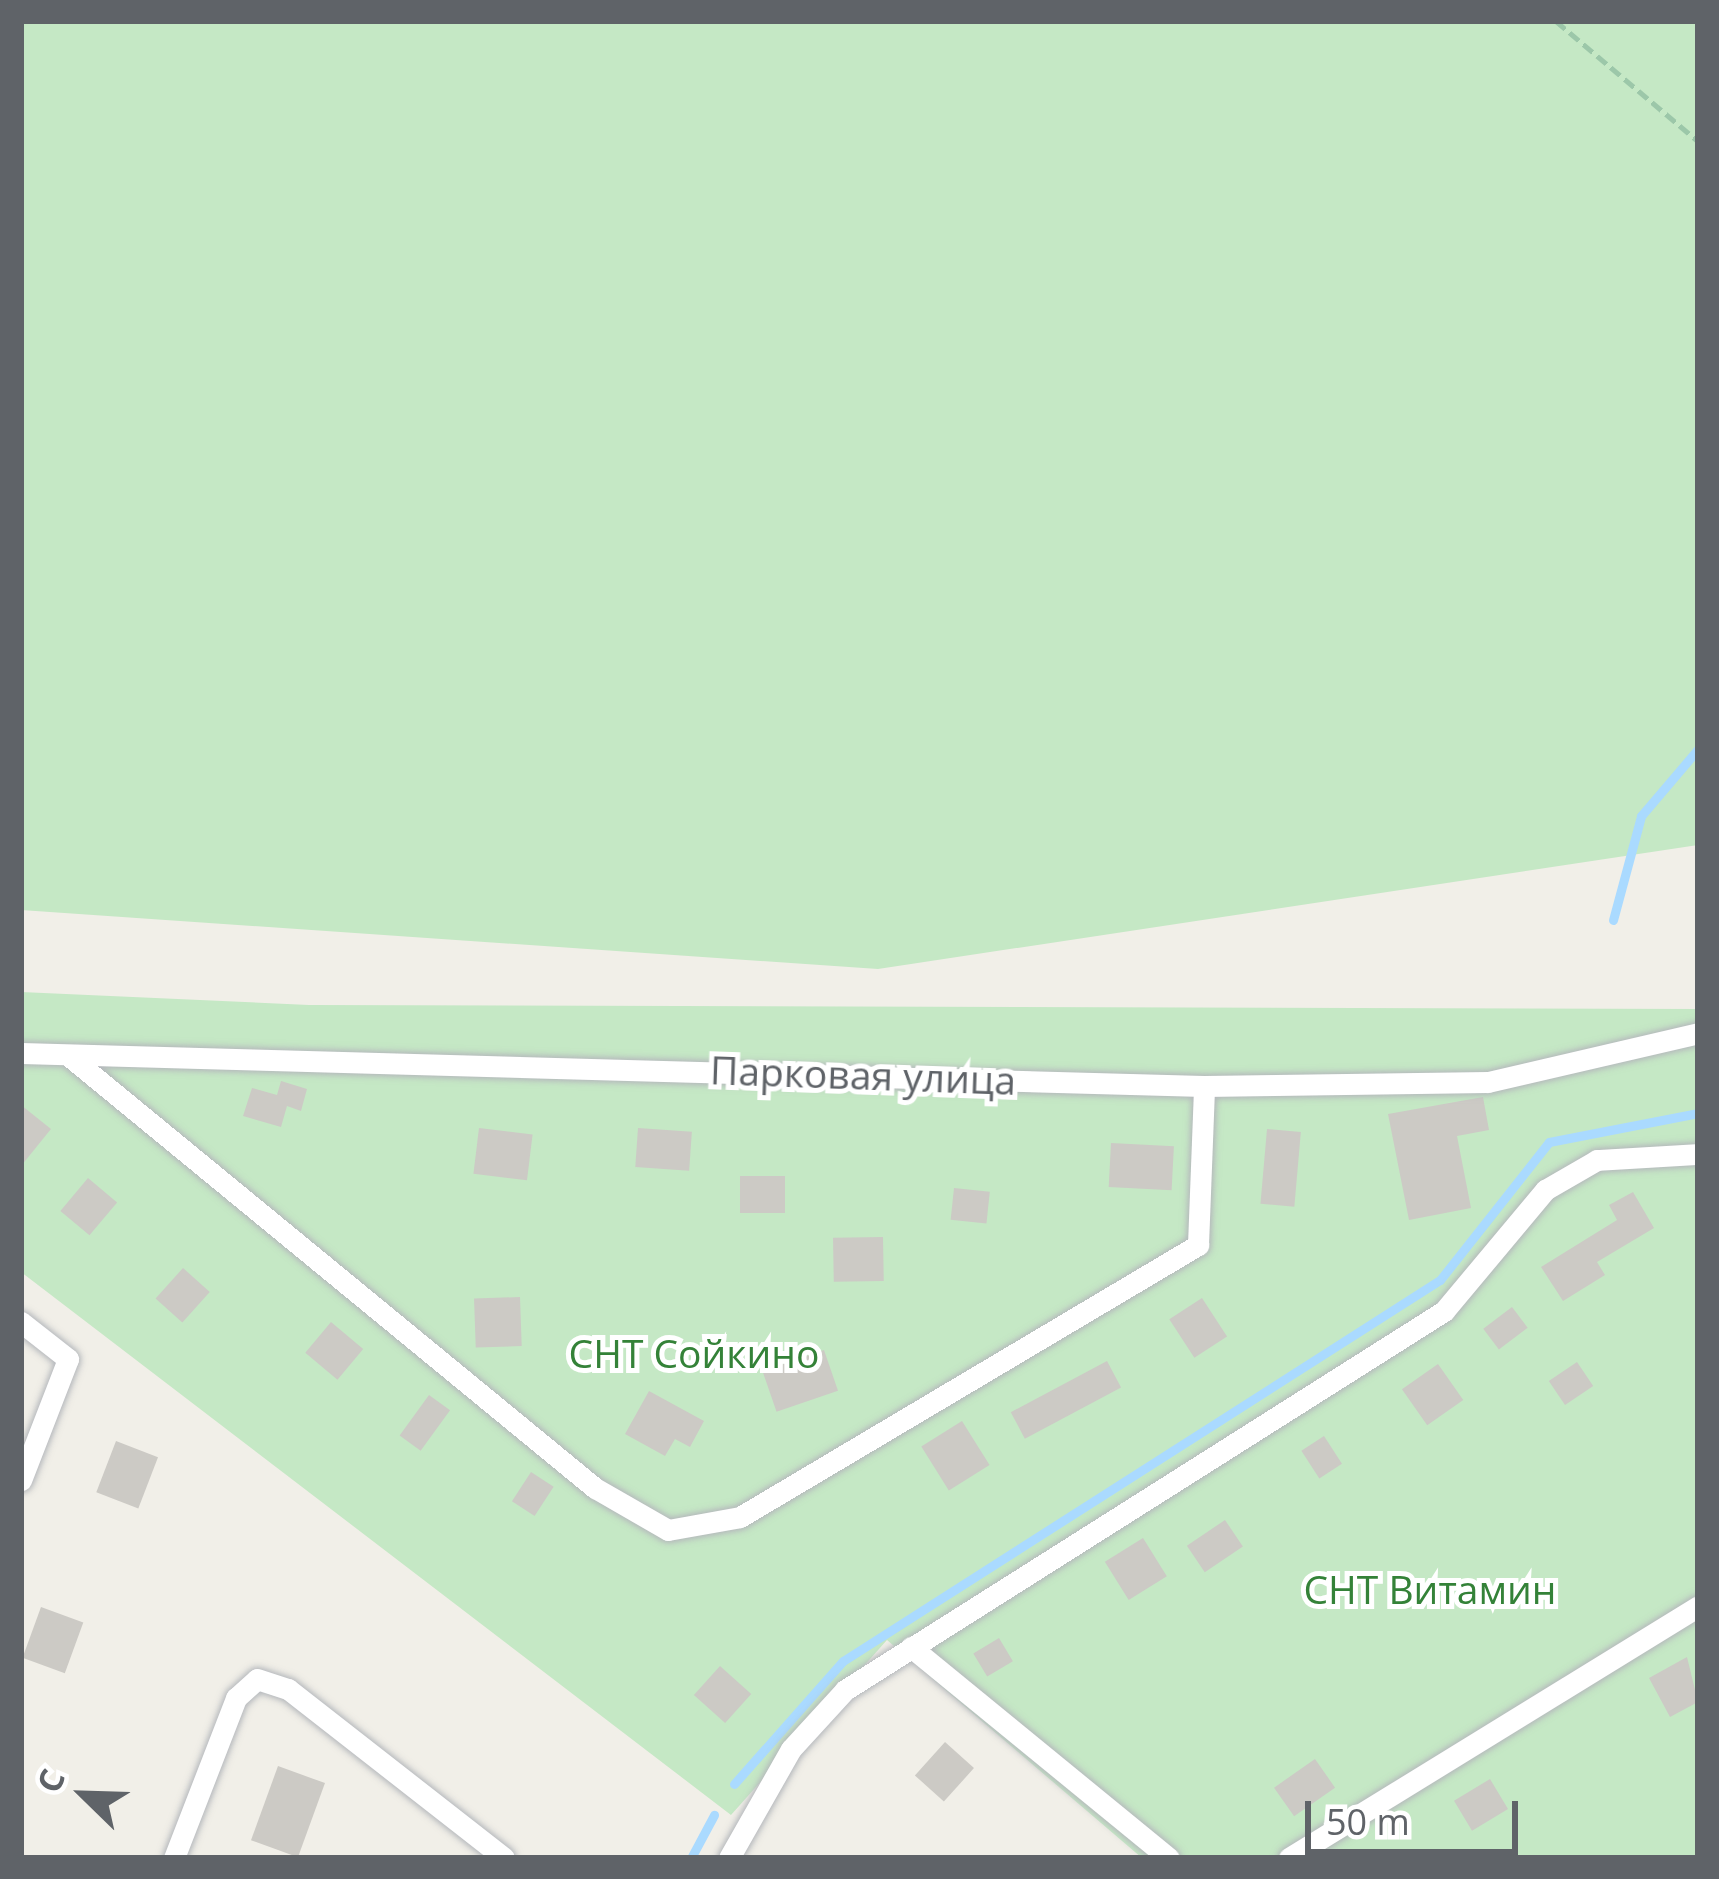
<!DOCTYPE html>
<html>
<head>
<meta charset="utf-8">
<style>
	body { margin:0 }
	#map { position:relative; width:1719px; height:1879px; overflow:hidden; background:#f1efe8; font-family:"Open Sans",sans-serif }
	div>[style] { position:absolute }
	.green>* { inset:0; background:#c5e8c5 }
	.stream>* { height:9px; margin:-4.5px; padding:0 4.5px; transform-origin:4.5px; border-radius:4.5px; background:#aadaff }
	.building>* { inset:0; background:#cccac5; transform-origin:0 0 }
	.path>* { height:4.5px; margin-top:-2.25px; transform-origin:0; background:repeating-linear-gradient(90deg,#9cc7a9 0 12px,transparent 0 18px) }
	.roads { filter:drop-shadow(0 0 3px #b5b8bc) drop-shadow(0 0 3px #b5b8bc) }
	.minor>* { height:21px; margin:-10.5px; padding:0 10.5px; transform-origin:10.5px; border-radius:10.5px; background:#fff }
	span { translate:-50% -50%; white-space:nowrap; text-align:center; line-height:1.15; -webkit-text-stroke:10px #fff; paint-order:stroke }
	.street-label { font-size:39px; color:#5f6368 }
	.park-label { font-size:39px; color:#348238 }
	.frame { position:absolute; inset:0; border:24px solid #5f6368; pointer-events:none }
	.north { position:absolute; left:24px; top:1735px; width:120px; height:120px; -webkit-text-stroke:9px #fff; paint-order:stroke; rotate:293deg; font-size:33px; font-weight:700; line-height:48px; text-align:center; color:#5f6368 }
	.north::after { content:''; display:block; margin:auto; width:42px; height:54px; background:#5f6368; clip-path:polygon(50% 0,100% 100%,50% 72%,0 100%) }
	.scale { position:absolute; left:1305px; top:1801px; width:213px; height:54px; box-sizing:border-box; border:6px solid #5f6368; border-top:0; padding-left:15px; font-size:36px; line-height:42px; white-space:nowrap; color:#5f6368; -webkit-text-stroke:9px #fff; paint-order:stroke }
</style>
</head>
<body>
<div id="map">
	<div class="green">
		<i style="clip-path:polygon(21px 21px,1698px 21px,1698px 845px,878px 969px,21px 910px)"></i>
		<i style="clip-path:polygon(21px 992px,309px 1005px,1698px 1009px,1698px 1858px,1142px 1858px,887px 1640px,731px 1815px,21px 1272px)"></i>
	</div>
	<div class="stream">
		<i style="left:1613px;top:920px;width:108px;rotate:-74.9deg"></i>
		<i style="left:1641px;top:816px;width:88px;rotate:-49.6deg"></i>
		<i style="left:734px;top:1784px;width:164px;rotate:-48.5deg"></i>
		<i style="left:843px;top:1661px;width:708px;rotate:-32.55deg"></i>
		<i style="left:1440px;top:1280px;width:176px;rotate:-51.7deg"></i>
		<i style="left:1549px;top:1142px;width:152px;rotate:-11deg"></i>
		<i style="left:691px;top:1858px;width:49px;rotate:-61.9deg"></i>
	</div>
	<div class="building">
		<i style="clip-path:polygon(281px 1081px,307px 1089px,301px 1111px,287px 1106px,281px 1127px,243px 1116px,252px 1088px,277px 1095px)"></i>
		<i style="clip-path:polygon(1483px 1097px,1489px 1130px,1457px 1136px,1471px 1208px,1409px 1220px,1388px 1114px)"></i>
		<i style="clip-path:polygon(21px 1105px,51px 1129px,21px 1166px)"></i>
		<i style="left:479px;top:1128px;width:54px;height:46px;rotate:7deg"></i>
		<i style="left:638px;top:1128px;width:54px;height:39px;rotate:4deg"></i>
		<i style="left:1267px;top:1129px;width:34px;height:75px;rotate:5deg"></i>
		<i style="left:1111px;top:1143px;width:63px;height:44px;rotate:3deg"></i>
		<i style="left:740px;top:1176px;width:45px;height:37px"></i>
		<i style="left:88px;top:1178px;width:38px;height:43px;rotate:40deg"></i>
		<i style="left:954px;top:1188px;width:36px;height:32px;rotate:6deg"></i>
		<i style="clip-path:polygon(1633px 1192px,1654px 1228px,1597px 1262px,1605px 1275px,1563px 1301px,1541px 1267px,1617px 1220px,1609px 1205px)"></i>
		<i style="left:883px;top:1237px;width:44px;height:50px;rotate:89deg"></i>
		<i style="left:183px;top:1268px;width:36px;height:41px;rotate:42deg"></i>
		<i style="left:520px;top:1297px;width:49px;height:46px;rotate:88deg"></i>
		<i style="left:1202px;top:1298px;width:46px;height:39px;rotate:57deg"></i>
		<i style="left:1512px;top:1307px;width:26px;height:36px;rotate:53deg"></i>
		<i style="left:331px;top:1322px;width:42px;height:40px;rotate:40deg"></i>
		<i style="left:824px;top:1350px;width:43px;height:65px;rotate:71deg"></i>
		<i style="left:1107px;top:1361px;width:30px;height:109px;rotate:62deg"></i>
		<i style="left:1577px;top:1362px;width:29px;height:34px;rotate:56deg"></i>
		<i style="left:1438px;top:1364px;width:44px;height:44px;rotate:55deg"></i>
		<i style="clip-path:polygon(649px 1391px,704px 1421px,690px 1447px,675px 1439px,665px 1456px,625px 1434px)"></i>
		<i style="left:429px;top:1395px;width:26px;height:50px;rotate:36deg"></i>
		<i style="left:962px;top:1421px;width:52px;height:48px;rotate:58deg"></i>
		<i style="left:1324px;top:1436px;width:33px;height:27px;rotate:57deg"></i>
		<i style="left:116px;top:1441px;width:45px;height:55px;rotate:21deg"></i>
		<i style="left:531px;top:1472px;width:27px;height:35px;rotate:33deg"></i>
		<i style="left:1225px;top:1520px;width:32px;height:46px;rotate:56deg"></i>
		<i style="left:1143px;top:1538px;width:45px;height:45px;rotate:58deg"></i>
		<i style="left:41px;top:1607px;width:45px;height:54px;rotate:20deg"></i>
		<i style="left:999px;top:1638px;width:27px;height:30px;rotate:59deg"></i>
		<i style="clip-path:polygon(1687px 1657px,1698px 1702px,1670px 1717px,1649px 1678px)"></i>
		<i style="left:720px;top:1666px;width:42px;height:39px;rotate:42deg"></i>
		<i style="left:945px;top:1742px;width:39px;height:45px;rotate:42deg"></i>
		<i style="left:1315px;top:1759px;width:35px;height:50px;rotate:55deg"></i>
		<i style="left:278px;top:1766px;width:50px;height:79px;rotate:20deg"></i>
		<i style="left:1490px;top:1779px;width:35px;height:42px;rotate:59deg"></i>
	</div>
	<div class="path">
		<i style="left:1556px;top:21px;width:186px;rotate:40.2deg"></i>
	</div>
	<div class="roads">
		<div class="minor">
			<i style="left:21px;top:1053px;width:1183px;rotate:1.6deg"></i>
			<i style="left:1204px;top:1086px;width:284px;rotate:-0.8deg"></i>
			<i style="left:1488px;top:1082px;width:216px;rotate:-13.1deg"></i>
			<i style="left:69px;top:1056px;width:681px;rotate:39.4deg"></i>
			<i style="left:595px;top:1488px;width:84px;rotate:29.9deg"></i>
			<i style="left:668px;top:1530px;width:73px;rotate:-10.2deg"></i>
			<i style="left:740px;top:1517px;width:533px;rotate:-30.71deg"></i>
			<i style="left:1198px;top:1245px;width:159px;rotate:-87.8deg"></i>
			<i style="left:21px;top:1322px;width:60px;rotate:38.2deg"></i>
			<i style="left:68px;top:1359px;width:130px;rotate:111.2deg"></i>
			<i style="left:911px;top:1647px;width:333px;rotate:39.3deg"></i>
			<i style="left:174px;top:1858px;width:172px;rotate:-68.8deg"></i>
			<i style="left:236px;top:1698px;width:28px;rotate:-42deg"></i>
			<i style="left:257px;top:1679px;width:33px;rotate:18deg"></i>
			<i style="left:288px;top:1689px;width:274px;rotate:38deg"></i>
			<i style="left:729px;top:1858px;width:125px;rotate:-60.4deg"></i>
			<i style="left:791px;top:1749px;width:80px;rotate:-47.5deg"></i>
			<i style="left:845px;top:1690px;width:709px;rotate:-32.32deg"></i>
			<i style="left:1444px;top:1311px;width:158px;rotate:-50.1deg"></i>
			<i style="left:1545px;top:1190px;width:60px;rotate:-30deg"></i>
			<i style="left:1597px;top:1160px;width:101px;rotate:-3.4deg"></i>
			<i style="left:1289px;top:1858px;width:480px;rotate:-31.6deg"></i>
		</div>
	</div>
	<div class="street-label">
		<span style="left:863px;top:1075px;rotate:2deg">Парковая улица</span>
	</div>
	<div class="park-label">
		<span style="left:694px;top:1353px">СНТ Сойкино</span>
		<span style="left:1430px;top:1589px">СНТ Витамин</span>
	</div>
	<div class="frame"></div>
	<div class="north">С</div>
	<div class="scale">50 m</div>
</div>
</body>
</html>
